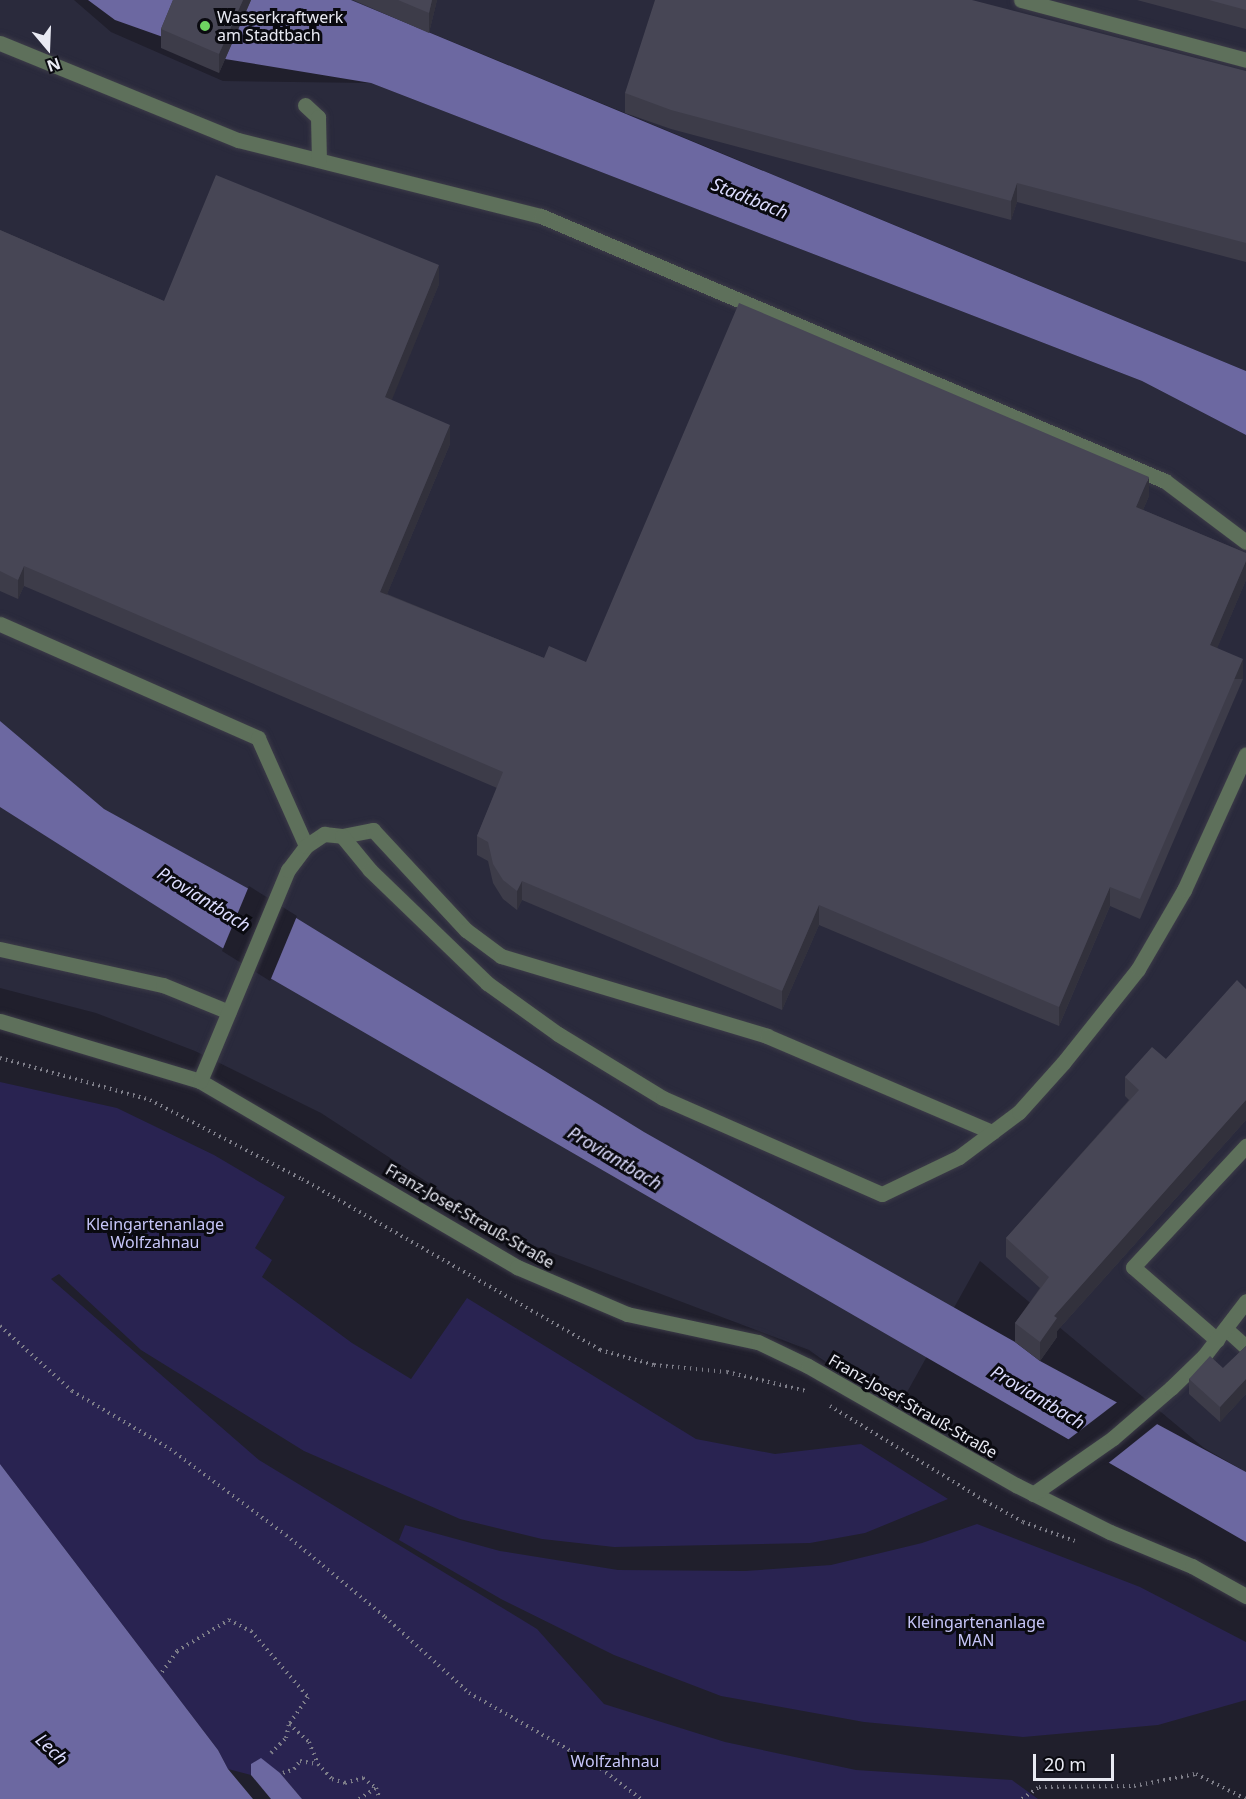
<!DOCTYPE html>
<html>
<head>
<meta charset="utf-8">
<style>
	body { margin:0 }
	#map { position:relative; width:1246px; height:1799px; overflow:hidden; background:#201f2c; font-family:"Noto Sans",sans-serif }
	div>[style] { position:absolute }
	.built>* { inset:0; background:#2a2a3c }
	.green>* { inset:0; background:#292351 }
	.water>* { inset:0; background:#6c68a1 }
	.pier>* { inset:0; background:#201f2c }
	.path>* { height:4px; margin-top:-2px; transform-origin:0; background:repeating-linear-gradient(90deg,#7e7e89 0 1.5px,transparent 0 6px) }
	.roads { filter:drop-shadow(0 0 2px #3c3b48) drop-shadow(0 0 2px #3c3b48) }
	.minor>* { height:15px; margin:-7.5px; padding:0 7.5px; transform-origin:7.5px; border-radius:7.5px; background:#5e705b }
	.wall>* { inset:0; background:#3d3c49 }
	.shaded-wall>* { inset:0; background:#32313c; transform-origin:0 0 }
	.building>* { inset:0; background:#474655 }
	.dots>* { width:16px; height:16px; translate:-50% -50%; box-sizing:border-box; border:3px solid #0a0a10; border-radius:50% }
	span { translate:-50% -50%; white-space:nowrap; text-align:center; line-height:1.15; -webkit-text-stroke:6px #0a0a10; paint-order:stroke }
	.poi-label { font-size:16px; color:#e9eaf3 }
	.left { translate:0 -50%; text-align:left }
	.street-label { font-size:16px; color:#e9eaf3 }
	.park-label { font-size:16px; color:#c6c5f8 }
	.water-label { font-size:18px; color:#dcdcfe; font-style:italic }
	.north { position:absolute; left:18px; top:18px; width:60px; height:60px; -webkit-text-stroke:4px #0a0a10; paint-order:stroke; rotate:161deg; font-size:16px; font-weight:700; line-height:24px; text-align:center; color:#e9eaf3 }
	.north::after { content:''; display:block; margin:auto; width:21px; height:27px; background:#e9eaf3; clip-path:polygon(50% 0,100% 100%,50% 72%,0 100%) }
	.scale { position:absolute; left:1033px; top:1754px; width:81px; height:27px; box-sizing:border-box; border:3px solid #e9eaf3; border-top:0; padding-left:8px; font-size:18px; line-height:21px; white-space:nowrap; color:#e9eaf3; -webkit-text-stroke:4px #0a0a10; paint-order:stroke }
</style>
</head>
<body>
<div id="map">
	<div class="built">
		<i style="clip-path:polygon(0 0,74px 0,111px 32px,223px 81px,371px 83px,1142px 381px,1246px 435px,1246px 1472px,1204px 1448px,980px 1261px,896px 1412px,809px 1350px,513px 1238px,321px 1113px,195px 1051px,96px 1013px,0 988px)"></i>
		<i style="clip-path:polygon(351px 0,1246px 0,1246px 371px,625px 113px)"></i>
	</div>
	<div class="green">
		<i style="clip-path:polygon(0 1082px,117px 1108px,214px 1155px,285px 1197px,255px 1248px,272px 1260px,262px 1277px,352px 1343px,411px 1379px,467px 1298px,696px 1439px,775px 1454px,861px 1444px,948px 1499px,865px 1533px,810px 1543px,614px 1547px,542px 1539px,460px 1519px,304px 1451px,141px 1350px,59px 1274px,51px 1279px,259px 1460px,537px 1629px,604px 1704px,725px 1742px,856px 1770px,1012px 1780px,1038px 1799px,302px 1799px,280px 1773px,251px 1764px,251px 1775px,228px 1769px,218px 1750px,0 1464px)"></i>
		<i style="clip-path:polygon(977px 1524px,1140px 1587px,1246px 1642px,1246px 1700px,1158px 1725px,1023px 1737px,864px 1722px,721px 1696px,614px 1655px,501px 1599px,399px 1540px,405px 1525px,500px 1551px,618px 1570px,745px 1571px,831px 1565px,922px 1543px)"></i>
	</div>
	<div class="water">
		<i style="clip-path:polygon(88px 0,351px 0,1246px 371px,1246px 435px,1142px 381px,371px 83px,225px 59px,115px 20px)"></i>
		<i style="clip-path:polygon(0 721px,104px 809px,249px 889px,644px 1132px,1015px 1342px,1040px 1361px,1246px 1472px,1246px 1542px,270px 978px,0 807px)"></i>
		<i style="clip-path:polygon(0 1464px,218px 1750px,228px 1769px,253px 1799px,0 1799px)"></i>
		<i style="clip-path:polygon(261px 1758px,280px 1773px,302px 1799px,271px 1799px,251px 1775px,251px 1764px)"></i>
	</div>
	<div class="pier">
		<i style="clip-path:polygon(249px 886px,297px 916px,270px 981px,222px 951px)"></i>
		<i style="clip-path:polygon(1120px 1400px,1161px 1421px,1106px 1465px,1065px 1442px)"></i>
	</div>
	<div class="path">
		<i style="left:0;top:1058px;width:156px;rotate:15.6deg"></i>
		<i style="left:150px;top:1100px;width:171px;rotate:27.5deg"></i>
		<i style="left:302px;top:1179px;width:344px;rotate:29.8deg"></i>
		<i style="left:600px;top:1350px;width:56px;rotate:15.5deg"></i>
		<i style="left:654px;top:1365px;width:73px;rotate:5.5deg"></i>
		<i style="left:727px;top:1372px;width:81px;rotate:13.5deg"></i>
		<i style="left:0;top:1326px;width:97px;rotate:42.1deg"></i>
		<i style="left:72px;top:1391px;width:114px;rotate:30.6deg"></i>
		<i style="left:170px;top:1449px;width:144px;rotate:36.6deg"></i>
		<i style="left:286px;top:1535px;width:129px;rotate:39.6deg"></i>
		<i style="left:385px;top:1617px;width:113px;rotate:42.1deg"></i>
		<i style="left:469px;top:1693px;width:146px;rotate:29.6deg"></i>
		<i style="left:596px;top:1765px;width:56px;rotate:37.1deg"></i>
		<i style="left:830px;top:1406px;width:182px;rotate:31.5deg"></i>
		<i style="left:985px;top:1501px;width:43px;rotate:28.9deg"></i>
		<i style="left:1023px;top:1522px;width:55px;rotate:20.1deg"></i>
		<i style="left:162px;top:1672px;width:26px;rotate:-54deg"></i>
		<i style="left:177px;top:1651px;width:61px;rotate:-30.8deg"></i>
		<i style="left:229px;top:1620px;width:25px;rotate:27deg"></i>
		<i style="left:251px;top:1631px;width:87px;rotate:49.2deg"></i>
		<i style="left:308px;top:1697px;width:33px;rotate:125deg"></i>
		<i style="left:289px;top:1724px;width:27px;rotate:42deg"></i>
		<i style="left:309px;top:1742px;width:24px;rotate:68deg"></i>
		<i style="left:318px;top:1764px;width:21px;rotate:47deg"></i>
		<i style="left:332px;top:1779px;width:14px;rotate:17deg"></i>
		<i style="left:345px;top:1783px;width:19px;rotate:-16deg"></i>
		<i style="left:363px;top:1778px;width:16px;rotate:38deg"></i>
		<i style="left:376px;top:1788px;width:12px;rotate:70deg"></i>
		<i style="left:271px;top:1753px;width:21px;rotate:-45deg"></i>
		<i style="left:286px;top:1738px;width:14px;rotate:-78deg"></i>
		<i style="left:283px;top:1773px;width:12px;rotate:-20deg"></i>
		<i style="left:294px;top:1769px;width:10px;rotate:-53deg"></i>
		<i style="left:300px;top:1761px;width:17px;rotate:10deg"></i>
		<i style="left:359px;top:1799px;width:20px;rotate:-33deg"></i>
		<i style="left:1022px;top:1799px;width:21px;rotate:-35deg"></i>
		<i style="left:1039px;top:1787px;width:95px;rotate:-0.6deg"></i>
		<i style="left:1134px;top:1786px;width:63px;rotate:-11deg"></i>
		<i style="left:1196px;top:1774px;width:56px;rotate:26.6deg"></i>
	</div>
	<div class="roads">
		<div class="minor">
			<i style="left:1021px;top:0;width:233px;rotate:14.9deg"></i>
			<i style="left:0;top:43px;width:257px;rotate:22.2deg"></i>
			<i style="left:238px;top:140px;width:312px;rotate:14.1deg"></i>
			<i style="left:541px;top:216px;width:678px;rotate:23.01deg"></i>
			<i style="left:1165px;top:481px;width:101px;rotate:37deg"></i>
			<i style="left:305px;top:105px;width:18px;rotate:43deg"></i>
			<i style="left:318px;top:117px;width:43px;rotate:88.7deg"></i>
			<i style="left:0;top:624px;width:282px;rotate:23.8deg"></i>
			<i style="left:258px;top:738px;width:118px;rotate:66deg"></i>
			<i style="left:342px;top:836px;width:32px;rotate:-11deg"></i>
			<i style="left:373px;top:830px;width:137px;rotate:47.1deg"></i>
			<i style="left:466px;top:930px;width:44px;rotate:36.6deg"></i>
			<i style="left:501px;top:956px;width:278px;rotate:16.7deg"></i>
			<i style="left:767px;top:1036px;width:245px;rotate:23.1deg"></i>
			<i style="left:0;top:949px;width:167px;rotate:12.5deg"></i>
			<i style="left:163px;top:985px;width:71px;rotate:22.2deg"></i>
			<i style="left:0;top:1021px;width:209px;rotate:16.7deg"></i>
			<i style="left:200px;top:1081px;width:368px;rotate:30.4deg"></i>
			<i style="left:517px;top:1267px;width:120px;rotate:23.1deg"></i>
			<i style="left:627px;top:1314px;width:134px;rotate:12.1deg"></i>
			<i style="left:758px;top:1342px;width:55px;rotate:25.6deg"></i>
			<i style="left:808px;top:1366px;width:240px;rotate:29.8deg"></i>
			<i style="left:1016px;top:1485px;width:105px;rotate:26.6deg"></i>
			<i style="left:1110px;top:1532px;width:89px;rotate:22.5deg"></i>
			<i style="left:1192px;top:1566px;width:62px;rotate:29.1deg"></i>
			<i style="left:200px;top:1081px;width:229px;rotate:-67.4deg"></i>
			<i style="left:288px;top:870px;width:30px;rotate:-53deg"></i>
			<i style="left:306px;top:846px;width:22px;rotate:-34deg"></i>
			<i style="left:324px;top:834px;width:18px;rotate:6deg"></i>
			<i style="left:342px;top:836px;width:44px;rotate:50.5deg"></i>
			<i style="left:370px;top:870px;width:163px;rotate:44deg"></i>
			<i style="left:487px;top:983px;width:87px;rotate:35.7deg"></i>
			<i style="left:558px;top:1034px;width:123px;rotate:31.4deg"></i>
			<i style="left:663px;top:1098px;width:239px;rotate:23.7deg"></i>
			<i style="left:882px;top:1194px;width:85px;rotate:-25.7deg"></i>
			<i style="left:959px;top:1157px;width:75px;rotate:-36.9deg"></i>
			<i style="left:1019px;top:1112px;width:66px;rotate:-48.1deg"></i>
			<i style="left:1063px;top:1063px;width:120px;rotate:-51.4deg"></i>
			<i style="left:1138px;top:969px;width:91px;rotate:-59.8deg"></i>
			<i style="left:1184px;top:890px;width:149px;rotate:-65.5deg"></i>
			<i style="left:1226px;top:1329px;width:27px;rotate:42deg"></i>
			<i style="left:1217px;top:1340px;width:111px;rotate:-139deg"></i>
			<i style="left:1133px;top:1267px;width:166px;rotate:-47deg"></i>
			<i style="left:1033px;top:1494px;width:98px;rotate:-35deg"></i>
			<i style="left:1113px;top:1438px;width:77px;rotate:-40.8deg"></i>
			<i style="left:1171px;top:1388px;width:46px;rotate:-44.1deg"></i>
			<i style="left:1204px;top:1356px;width:69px;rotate:-52.6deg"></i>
		</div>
	</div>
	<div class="wall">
		<i style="clip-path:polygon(173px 0,251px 0,219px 73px,161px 48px,161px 29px)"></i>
		<i style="clip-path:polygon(353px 0,437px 0,429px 33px)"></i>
		<i style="clip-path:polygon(1137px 0,1246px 0,1246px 29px)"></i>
		<i style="clip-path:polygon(1246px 71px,1246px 262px,1017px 202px,1011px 220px,671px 129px,625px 113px,625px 93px)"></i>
		<i style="clip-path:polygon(0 230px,164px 301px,439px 284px,391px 400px,450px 444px,387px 594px,544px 658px,586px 662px,1149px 496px,1143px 510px,1246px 553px,1246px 580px,1217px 648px,1243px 679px,1140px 919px,1110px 906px,1059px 1026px,819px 925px,782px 1010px,522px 900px,517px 910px,503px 899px,493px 883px,488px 861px,477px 855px,477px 836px,497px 788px,24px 586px,18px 599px,0 591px)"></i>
		<i style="clip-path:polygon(1246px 989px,1246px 1120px,1057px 1331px,1057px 1337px,1040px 1361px,1015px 1342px,1015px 1323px,1040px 1288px,1006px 1257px,1006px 1238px,1129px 1100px,1125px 1096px,1125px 1077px,1166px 1059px)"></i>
		<i style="clip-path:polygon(1246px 1346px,1246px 1394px,1220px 1422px,1189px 1394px,1189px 1379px,1223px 1368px)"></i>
	</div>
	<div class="shaded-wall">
		<i style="clip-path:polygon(243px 0,251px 0,219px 73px,219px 54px)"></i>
		<i style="clip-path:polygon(432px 0,437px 0,429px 33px,429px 13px)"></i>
		<i style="clip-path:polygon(1017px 183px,1017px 202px,1011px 220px,1011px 201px)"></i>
		<i style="clip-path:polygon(439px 265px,439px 284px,385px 417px,385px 397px)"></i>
		<i style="clip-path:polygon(450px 425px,450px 444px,380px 611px,380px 592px)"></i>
		<i style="clip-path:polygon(1149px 477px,1149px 496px,1136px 526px,1136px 507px)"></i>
		<i style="clip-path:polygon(1246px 561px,1246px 580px,1210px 665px,1210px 645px)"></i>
		<i style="clip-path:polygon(24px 566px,24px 586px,18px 599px,18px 580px)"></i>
		<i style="left:1243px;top:659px;width:20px;height:261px;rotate:90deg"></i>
		<i style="clip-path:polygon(522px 881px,522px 900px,517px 910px,517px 891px)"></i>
		<i style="clip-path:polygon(1110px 887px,1110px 906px,1059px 1026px,1059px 1007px)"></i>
		<i style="clip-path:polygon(819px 905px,819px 925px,782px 1010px,782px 991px)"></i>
		<i style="clip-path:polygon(1246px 1100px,1246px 1120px,1057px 1331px,1057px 1337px,1040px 1361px,1040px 1342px,1054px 1316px)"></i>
		<i style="clip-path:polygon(1246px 1379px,1246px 1394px,1220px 1422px,1220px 1407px)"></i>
	</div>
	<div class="building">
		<i style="clip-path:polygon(173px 0,243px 0,219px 54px,161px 29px)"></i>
		<i style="clip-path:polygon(398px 0,432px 0,429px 13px)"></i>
		<i style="clip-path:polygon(655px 0,972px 0,1246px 71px,1246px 243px,1017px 183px,1011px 201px,671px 110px,625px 93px)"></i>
		<i style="clip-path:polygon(1209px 0,1246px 0,1246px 10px)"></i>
		<i style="clip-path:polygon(216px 175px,439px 265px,385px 397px,450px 425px,380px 592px,544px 658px,549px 646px,586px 662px,739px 303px,1149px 477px,1136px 507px,1246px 553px,1246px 561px,1210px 645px,1243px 659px,1140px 899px,1110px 887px,1059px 1007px,819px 905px,782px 991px,522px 881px,517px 891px,503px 880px,493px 864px,488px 842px,477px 836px,503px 772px,24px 566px,18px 580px,0 571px,0 230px,164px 301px)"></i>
		<i style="clip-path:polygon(1237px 980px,1246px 989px,1246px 1100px,1054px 1316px,1057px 1318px,1040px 1342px,1015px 1323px,1049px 1277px,1006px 1238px,1139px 1090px,1125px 1077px,1152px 1047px,1166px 1059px)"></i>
		<i style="clip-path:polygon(1246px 1346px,1246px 1379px,1220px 1407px,1189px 1379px,1210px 1356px,1223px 1368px)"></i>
	</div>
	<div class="dots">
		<i style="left:205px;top:26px;background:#6ed361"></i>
	</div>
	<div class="poi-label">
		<span class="left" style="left:217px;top:26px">Wasserkraftwerk<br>am Stadtbach</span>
	</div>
	<div class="street-label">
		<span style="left:470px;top:1216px;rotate:30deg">Franz-Josef-Strauß-Straße</span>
		<span style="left:913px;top:1406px;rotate:30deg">Franz-Josef-Strauß-Straße</span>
	</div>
	<div class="park-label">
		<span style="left:155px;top:1233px">Kleingartenanlage<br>Wolfzahnau</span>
		<span style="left:976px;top:1631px">Kleingartenanlage<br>MAN</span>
		<span style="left:615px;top:1761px">Wolfzahnau</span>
	</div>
	<div class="water-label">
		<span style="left:750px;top:198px;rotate:22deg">Stadtbach</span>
		<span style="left:204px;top:899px;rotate:32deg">Proviantbach</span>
		<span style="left:615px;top:1158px;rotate:31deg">Proviantbach</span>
		<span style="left:1038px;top:1397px;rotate:31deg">Proviantbach</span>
		<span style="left:52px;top:1749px;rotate:44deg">Lech</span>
	</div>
	<div class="north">N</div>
	<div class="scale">20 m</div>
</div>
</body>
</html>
